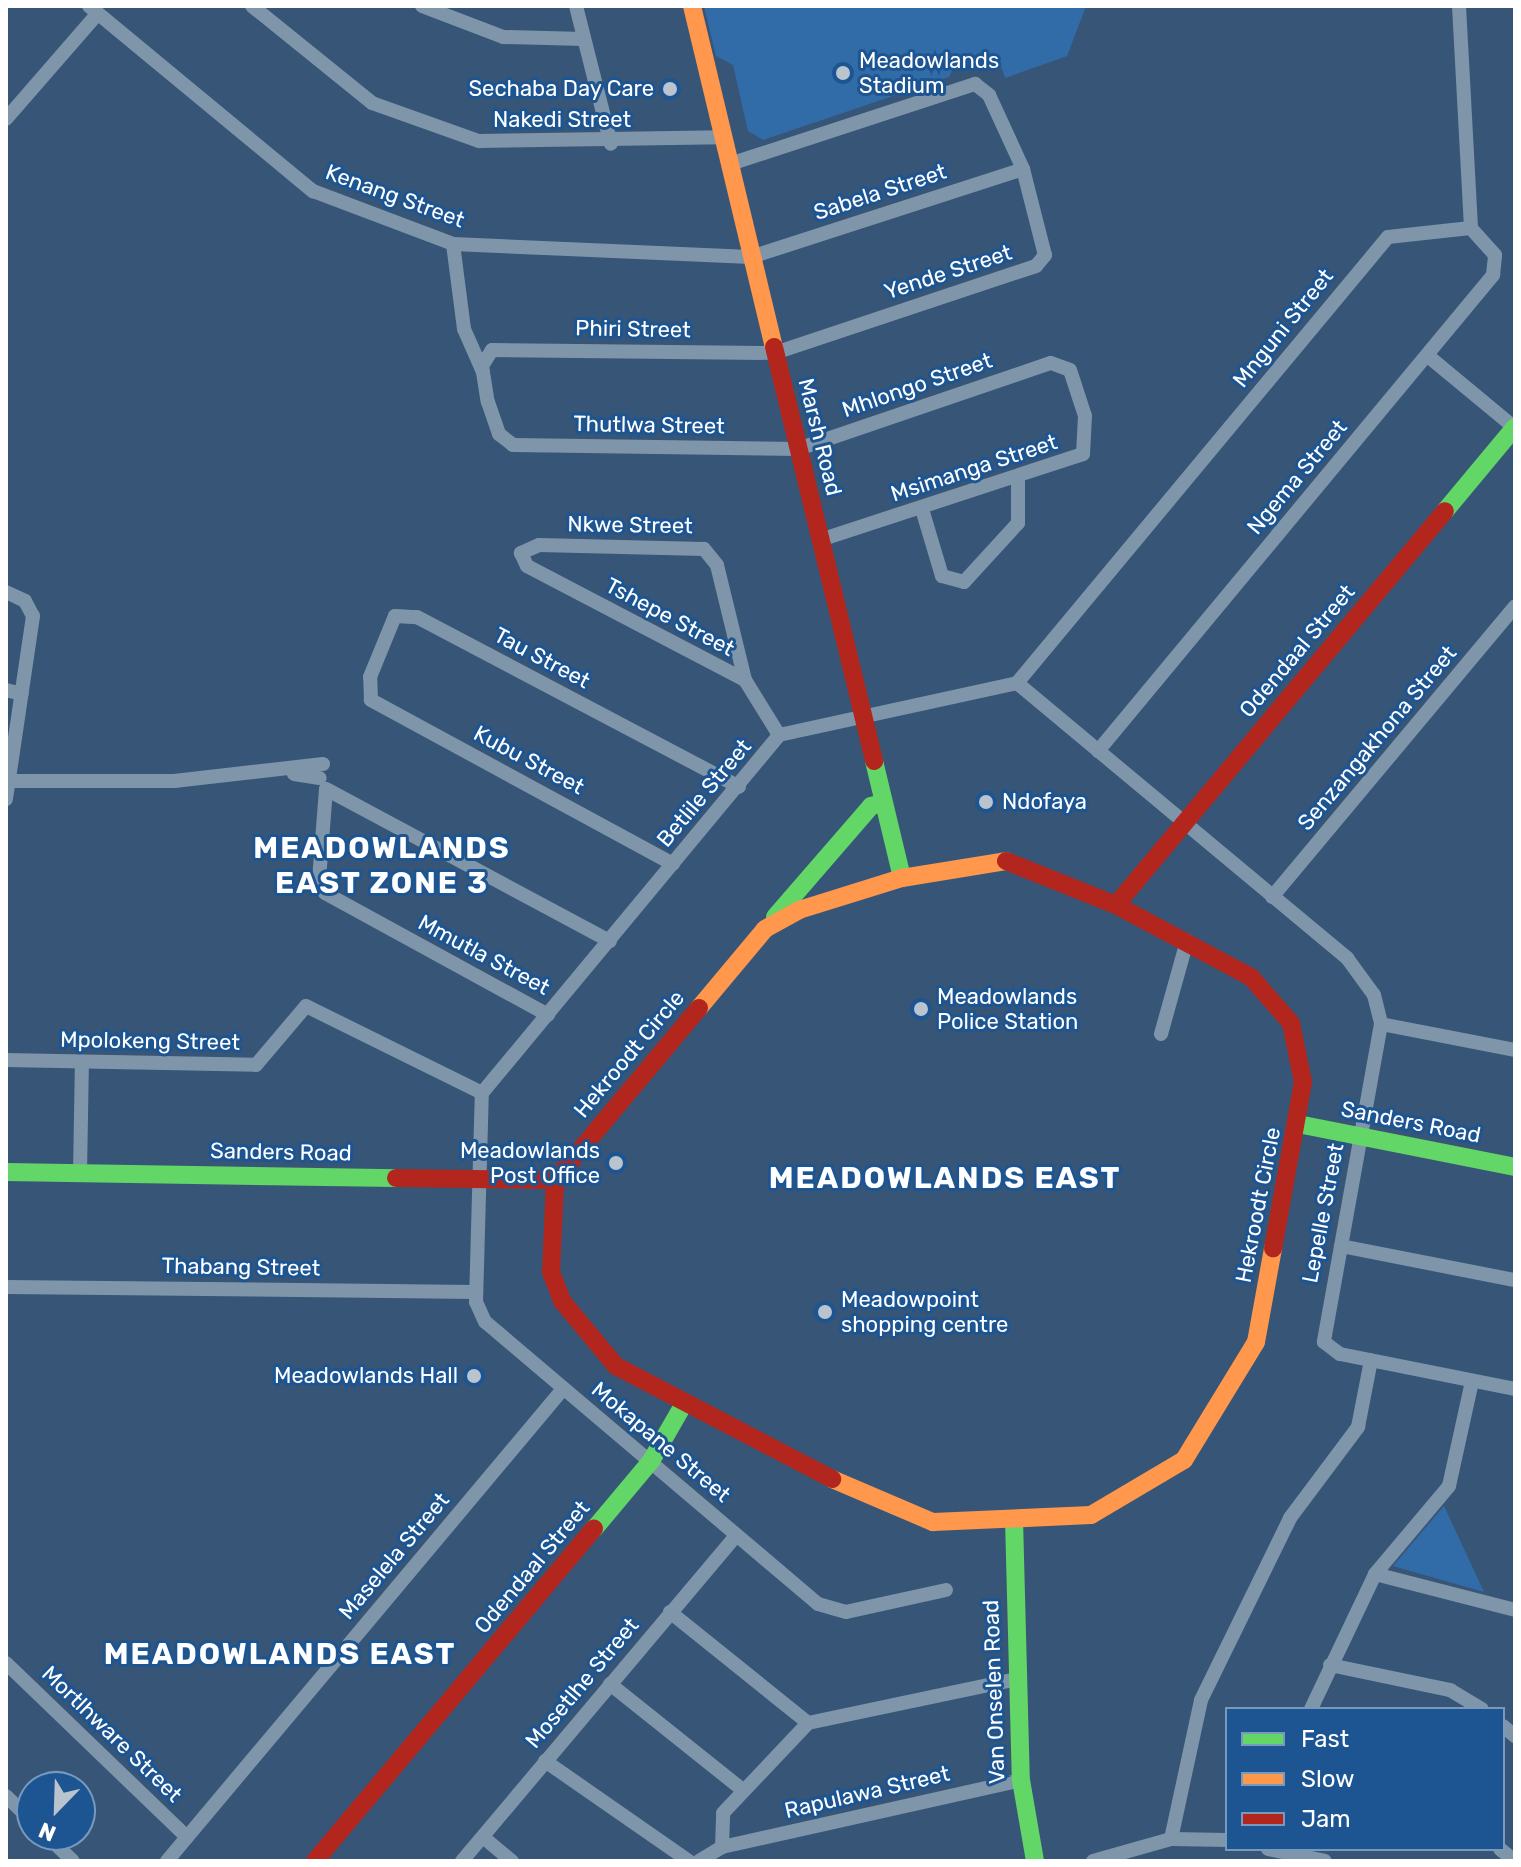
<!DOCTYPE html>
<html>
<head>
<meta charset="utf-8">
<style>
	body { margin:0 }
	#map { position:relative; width:1521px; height:1867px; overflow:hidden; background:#375677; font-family:Rubik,sans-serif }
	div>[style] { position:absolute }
	.green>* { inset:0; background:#316ca8 }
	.street>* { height:14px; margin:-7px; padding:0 7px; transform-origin:7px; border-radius:7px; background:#7f95aa }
	.fast>* { height:18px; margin:-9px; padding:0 9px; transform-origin:9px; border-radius:9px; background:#63d668 }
	.slow>* { height:18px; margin:-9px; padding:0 9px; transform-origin:9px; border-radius:9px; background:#ff974d }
	.jam>* { height:18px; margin:-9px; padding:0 9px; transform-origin:9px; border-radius:9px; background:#b3261e }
	.dots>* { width:22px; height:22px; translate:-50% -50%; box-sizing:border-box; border:4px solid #1c5592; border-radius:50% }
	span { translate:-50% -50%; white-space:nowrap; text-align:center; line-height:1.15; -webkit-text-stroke:6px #1c5592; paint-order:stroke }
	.poi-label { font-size:22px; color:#fff }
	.left { translate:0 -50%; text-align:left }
	.right { translate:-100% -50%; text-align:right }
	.street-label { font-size:22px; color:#fff }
	.district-label { font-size:30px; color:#fff; font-weight:700; letter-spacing:2px }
	.frame { position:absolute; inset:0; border:8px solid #fff; pointer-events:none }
	.legend { position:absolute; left:1225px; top:1707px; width:280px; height:144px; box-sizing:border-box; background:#1c5592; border:2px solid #7799be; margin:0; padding:10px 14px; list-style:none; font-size:24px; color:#fff }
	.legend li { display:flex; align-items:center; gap:16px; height:40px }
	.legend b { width:40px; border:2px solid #7799be }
	.north { position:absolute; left:16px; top:1771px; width:80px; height:80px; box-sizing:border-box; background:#1c5592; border:2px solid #7799be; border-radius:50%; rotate:203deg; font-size:22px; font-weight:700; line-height:32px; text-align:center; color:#fff }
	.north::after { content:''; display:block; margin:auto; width:28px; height:36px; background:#b9c4cf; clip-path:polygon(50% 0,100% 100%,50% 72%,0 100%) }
</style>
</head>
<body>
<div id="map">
	<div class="green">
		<i style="clip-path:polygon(704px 6px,1086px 6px,1067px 56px,1005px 78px,1002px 68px,960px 55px,949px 77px,763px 140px,748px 131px,733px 65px,716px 56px)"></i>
		<i style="clip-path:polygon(1444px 1506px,1484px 1592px,1393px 1566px)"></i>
	</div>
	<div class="street">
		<i style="left:89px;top:6px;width:291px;rotate:39.6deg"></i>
		<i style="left:313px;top:191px;width:150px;rotate:20.7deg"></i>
		<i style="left:453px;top:244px;width:298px;rotate:2.5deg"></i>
		<i style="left:751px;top:257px;width:286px;rotate:-17.9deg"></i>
		<i style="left:252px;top:6px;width:154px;rotate:38.9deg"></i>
		<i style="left:372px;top:103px;width:114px;rotate:19.6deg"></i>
		<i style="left:479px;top:141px;width:243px;rotate:-0.9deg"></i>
		<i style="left:422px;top:6px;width:87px;rotate:20.9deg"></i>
		<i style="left:503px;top:37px;width:81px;rotate:1.4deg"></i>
		<i style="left:576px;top:6px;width:142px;rotate:75.8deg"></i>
		<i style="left:1459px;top:6px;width:222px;rotate:86.9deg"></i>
		<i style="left:6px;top:119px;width:140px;rotate:-49deg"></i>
		<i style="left:730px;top:164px;width:258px;rotate:-18.1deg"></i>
		<i style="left:975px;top:84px;width:18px;rotate:38deg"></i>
		<i style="left:989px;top:95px;width:81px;rotate:65.3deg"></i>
		<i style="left:1023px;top:169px;width:89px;rotate:75.7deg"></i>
		<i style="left:1045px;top:255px;width:14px;rotate:129deg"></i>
		<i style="left:1036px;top:266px;width:275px;rotate:161.6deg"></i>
		<i style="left:775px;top:353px;width:283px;rotate:-179.4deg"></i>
		<i style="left:492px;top:350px;width:19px;rotate:122deg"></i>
		<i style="left:482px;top:366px;width:36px;rotate:81deg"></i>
		<i style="left:488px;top:402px;width:34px;rotate:71deg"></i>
		<i style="left:499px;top:434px;width:18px;rotate:38deg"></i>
		<i style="left:513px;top:445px;width:285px;rotate:0.8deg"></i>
		<i style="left:798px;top:449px;width:267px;rotate:-18.8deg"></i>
		<i style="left:1051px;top:363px;width:20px;rotate:20deg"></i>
		<i style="left:1070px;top:370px;width:48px;rotate:71.9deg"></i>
		<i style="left:1085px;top:416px;width:38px;rotate:93deg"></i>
		<i style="left:1083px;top:454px;width:277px;rotate:161.9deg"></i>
		<i style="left:453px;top:244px;width:86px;rotate:82.6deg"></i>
		<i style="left:464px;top:329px;width:47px;rotate:66.2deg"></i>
		<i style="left:1428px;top:356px;width:113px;rotate:39.6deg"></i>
		<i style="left:922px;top:509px;width:70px;rotate:73.4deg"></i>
		<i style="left:942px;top:576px;width:23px;rotate:15deg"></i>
		<i style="left:964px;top:582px;width:80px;rotate:-47.5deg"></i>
		<i style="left:1018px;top:523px;width:46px;rotate:-90deg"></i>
		<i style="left:6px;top:592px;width:21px;rotate:25deg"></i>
		<i style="left:25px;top:601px;width:17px;rotate:62deg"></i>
		<i style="left:33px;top:616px;width:185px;rotate:98.4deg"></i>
		<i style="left:745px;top:680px;width:118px;rotate:-103.7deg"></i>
		<i style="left:717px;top:565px;width:21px;rotate:-129deg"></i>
		<i style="left:704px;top:549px;width:165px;rotate:-178.6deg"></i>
		<i style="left:539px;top:545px;width:20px;rotate:156deg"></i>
		<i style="left:521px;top:553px;width:14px;rotate:65deg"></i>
		<i style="left:527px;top:566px;width:246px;rotate:27.6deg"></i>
		<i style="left:745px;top:680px;width:65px;rotate:58.3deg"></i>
		<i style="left:1017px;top:683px;width:580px;rotate:-50.25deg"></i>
		<i style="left:1388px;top:237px;width:83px;rotate:-6.2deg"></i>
		<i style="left:6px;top:690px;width:16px;rotate:14deg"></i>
		<i style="left:1098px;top:751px;width:619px;rotate:-50.31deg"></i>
		<i style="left:1493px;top:275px;width:20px;rotate:-84deg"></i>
		<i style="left:1495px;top:255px;width:36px;rotate:-132deg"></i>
		<i style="left:294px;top:774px;width:26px;rotate:9deg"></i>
		<i style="left:10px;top:781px;width:164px"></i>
		<i style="left:174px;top:781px;width:150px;rotate:-6.5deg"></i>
		<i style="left:673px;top:864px;width:344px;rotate:-151.5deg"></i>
		<i style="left:371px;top:700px;width:23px;rotate:-92deg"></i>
		<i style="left:370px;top:677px;width:66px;rotate:-67.7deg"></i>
		<i style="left:395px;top:616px;width:22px;rotate:3deg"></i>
		<i style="left:417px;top:617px;width:364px;rotate:27.8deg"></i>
		<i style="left:1272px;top:897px;width:379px;rotate:-50.1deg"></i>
		<i style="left:548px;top:1015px;width:254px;rotate:-151.3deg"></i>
		<i style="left:325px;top:893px;width:14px;rotate:-115deg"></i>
		<i style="left:319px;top:880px;width:91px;rotate:-85.6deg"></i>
		<i style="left:326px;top:789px;width:322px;rotate:28.2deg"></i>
		<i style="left:1381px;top:1024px;width:136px;rotate:11deg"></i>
		<i style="left:1161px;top:1034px;width:97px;rotate:-74.4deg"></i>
		<i style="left:6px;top:1060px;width:250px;rotate:1.1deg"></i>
		<i style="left:256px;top:1065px;width:77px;rotate:-49.7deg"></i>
		<i style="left:306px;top:1006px;width:196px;rotate:26.3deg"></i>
		<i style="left:80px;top:1173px;width:111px;rotate:-89deg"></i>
		<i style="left:1341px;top:1246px;width:177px;rotate:11.1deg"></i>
		<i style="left:6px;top:1287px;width:469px;rotate:0.6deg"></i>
		<i style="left:1375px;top:1574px;width:145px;rotate:14.4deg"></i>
		<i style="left:946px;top:1590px;width:102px;rotate:167.6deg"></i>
		<i style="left:846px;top:1612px;width:29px;rotate:-164deg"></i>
		<i style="left:818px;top:1604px;width:436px;rotate:-139.7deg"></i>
		<i style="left:485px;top:1322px;width:22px;rotate:-114deg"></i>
		<i style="left:476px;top:1302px;width:209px;rotate:-88.4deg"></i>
		<i style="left:482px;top:1093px;width:465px;rotate:-50.3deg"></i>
		<i style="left:779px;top:735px;width:244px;rotate:-12.3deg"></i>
		<i style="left:1017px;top:683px;width:430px;rotate:39.8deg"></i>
		<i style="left:1347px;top:958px;width:46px;rotate:53.9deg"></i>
		<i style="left:1374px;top:995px;width:30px;rotate:76deg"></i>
		<i style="left:1381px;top:1024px;width:323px;rotate:100.2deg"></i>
		<i style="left:1324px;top:1342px;width:20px;rotate:37deg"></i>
		<i style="left:1340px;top:1354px;width:178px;rotate:11.3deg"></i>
		<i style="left:670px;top:1612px;width:177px;rotate:38.8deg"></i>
		<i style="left:6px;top:1663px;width:251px;rotate:43.9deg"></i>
		<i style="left:1330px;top:1665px;width:123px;rotate:11.8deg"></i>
		<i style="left:1450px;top:1690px;width:37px;rotate:31deg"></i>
		<i style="left:610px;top:1684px;width:170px;rotate:38.6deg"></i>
		<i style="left:1311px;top:1709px;width:149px;rotate:-64.6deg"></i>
		<i style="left:1375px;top:1574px;width:115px;rotate:-49.9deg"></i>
		<i style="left:1449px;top:1486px;width:107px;rotate:-77.6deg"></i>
		<i style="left:808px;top:1723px;width:214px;rotate:-11.9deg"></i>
		<i style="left:1503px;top:1726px;width:16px;rotate:40deg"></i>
		<i style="left:545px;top:1761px;width:175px;rotate:34.8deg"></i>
		<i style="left:6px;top:1796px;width:36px;rotate:44deg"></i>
		<i style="left:46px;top:1835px;width:37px;rotate:44deg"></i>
		<i style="left:483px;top:1837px;width:38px;rotate:40deg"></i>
		<i style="left:1171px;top:1839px;width:142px;rotate:-77.8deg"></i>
		<i style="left:1201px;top:1700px;width:203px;rotate:-63.9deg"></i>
		<i style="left:1290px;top:1518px;width:114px;rotate:-53.2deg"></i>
		<i style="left:1358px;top:1427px;width:68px;rotate:-79deg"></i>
		<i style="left:722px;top:1847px;width:34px;rotate:-88deg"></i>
		<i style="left:723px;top:1813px;width:124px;rotate:-46.6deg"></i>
		<i style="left:1268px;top:1849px;width:58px;rotate:11.9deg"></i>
		<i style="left:1500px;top:1849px;width:19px;rotate:39deg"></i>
		<i style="left:167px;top:1861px;width:616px;rotate:-50deg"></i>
		<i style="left:462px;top:1861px;width:426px;rotate:-49.9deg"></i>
		<i style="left:699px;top:1861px;width:27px;rotate:-31deg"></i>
		<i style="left:722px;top:1847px;width:306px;rotate:-12.6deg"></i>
		<i style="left:1093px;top:1861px;width:81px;rotate:-15.8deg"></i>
		<i style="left:1171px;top:1839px;width:56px;rotate:1deg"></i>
	</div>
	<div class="fast">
		<i style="left:1445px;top:511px;width:109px;rotate:-50.2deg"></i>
		<i style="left:874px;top:761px;width:120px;rotate:76.5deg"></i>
		<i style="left:775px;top:917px;width:147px;rotate:-49.1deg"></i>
		<i style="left:871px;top:806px;width:12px;rotate:-14deg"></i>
		<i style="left:1298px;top:1124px;width:221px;rotate:11.2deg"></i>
		<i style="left:6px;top:1172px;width:390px;rotate:0.9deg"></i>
		<i style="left:1014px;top:1519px;width:261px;rotate:88.5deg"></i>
		<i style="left:1021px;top:1780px;width:82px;rotate:80.2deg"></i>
		<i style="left:594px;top:1529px;width:89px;rotate:-50deg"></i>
		<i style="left:651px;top:1461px;width:62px;rotate:-60.1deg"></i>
	</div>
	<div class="slow">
		<i style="left:692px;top:6px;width:351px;rotate:76.5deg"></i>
		<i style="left:699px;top:1008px;width:103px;rotate:-50.1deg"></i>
		<i style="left:765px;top:929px;width:39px;rotate:-29deg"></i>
		<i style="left:799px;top:910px;width:108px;rotate:-17.3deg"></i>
		<i style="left:902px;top:878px;width:105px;rotate:-9.3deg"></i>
		<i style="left:832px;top:1479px;width:110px;rotate:23.1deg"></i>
		<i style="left:933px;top:1522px;width:158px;rotate:-2.5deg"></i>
		<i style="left:1091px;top:1515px;width:108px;rotate:-30.6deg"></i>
		<i style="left:1184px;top:1460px;width:138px;rotate:-58.6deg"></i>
		<i style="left:1256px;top:1342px;width:96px;rotate:-79.7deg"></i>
	</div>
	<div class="jam">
		<i style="left:774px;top:347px;width:426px;rotate:76.4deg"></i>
		<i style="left:1006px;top:861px;width:118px;rotate:21.8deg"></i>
		<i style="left:1116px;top:905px;width:153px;rotate:28.1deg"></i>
		<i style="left:1251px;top:977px;width:61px;rotate:49deg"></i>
		<i style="left:1291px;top:1023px;width:60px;rotate:78.5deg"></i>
		<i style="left:1303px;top:1082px;width:169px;rotate:100.2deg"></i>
		<i style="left:1116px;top:905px;width:513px;rotate:-50.14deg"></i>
		<i style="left:699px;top:1008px;width:224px;rotate:129.9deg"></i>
		<i style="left:555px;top:1180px;width:92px;rotate:92.5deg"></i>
		<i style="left:551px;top:1272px;width:31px;rotate:69deg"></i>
		<i style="left:562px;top:1301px;width:85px;rotate:50.3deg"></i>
		<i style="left:616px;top:1366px;width:244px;rotate:27.6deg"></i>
		<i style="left:396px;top:1178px;width:159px;rotate:0.7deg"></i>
		<i style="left:315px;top:1861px;width:434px;rotate:-50deg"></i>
	</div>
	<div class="dots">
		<i style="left:843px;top:73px;background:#b9c4cf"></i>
		<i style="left:670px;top:89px;background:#b9c4cf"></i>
		<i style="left:986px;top:802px;background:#b9c4cf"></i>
		<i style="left:921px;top:1009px;background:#b9c4cf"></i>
		<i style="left:616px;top:1163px;background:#b9c4cf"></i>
		<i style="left:825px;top:1312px;background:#b9c4cf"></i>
		<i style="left:474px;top:1376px;background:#b9c4cf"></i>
	</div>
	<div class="poi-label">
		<span class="left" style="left:859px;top:73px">Meadowlands<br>Stadium</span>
		<span class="right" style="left:654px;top:89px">Sechaba Day Care</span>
		<span class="left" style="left:1002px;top:802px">Ndofaya</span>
		<span class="left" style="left:937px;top:1009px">Meadowlands<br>Police Station</span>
		<span class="right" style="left:600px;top:1163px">Meadowlands<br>Post Office</span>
		<span class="left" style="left:841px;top:1312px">Meadowpoint<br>shopping centre</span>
		<span class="right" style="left:458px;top:1376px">Meadowlands Hall</span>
	</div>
	<div class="street-label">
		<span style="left:562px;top:120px">Nakedi Street</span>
		<span style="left:880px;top:192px;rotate:-18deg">Sabela Street</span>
		<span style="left:395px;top:196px;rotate:20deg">Kenang Street</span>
		<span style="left:948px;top:272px;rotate:-18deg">Yende Street</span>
		<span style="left:1283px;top:328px;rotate:-51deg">Mnguni Street</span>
		<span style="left:633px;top:329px;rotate:1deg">Phiri Street</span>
		<span style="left:917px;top:385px;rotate:-19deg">Mhlongo Street</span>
		<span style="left:649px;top:425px;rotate:1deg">Thutlwa Street</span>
		<span style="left:820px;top:437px;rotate:76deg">Marsh Road</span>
		<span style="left:974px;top:468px;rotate:-18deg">Msimanga Street</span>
		<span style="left:1297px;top:477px;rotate:-50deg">Ngema Street</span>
		<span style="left:630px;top:525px;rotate:1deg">Nkwe Street</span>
		<span style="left:670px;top:617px;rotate:28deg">Tshepe Street</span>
		<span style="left:1297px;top:651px;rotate:-50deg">Odendaal Street</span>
		<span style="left:542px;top:658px;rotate:28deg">Tau Street</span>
		<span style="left:1377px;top:738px;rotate:-50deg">Senzangakhona Street</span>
		<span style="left:529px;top:760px;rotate:28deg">Kubu Street</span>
		<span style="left:704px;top:793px;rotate:-50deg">Betlile Street</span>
		<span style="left:484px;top:955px;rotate:28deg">Mmutla Street</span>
		<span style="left:150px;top:1041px;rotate:1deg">Mpolokeng Street</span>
		<span style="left:629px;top:1054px;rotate:-50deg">Hekroodt Circle</span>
		<span style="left:1411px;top:1122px;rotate:11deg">Sanders Road</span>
		<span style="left:281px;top:1152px;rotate:1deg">Sanders Road</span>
		<span style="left:1258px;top:1205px;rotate:-79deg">Hekroodt Circle</span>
		<span style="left:1323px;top:1213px;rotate:-79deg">Lepelle Street</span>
		<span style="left:241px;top:1267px;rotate:1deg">Thabang Street</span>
		<span style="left:661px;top:1442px;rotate:40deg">Mokapane Street</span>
		<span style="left:394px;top:1556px;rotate:-50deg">Maselela Street</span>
		<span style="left:532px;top:1567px;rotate:-50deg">Odendaal Street</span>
		<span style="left:582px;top:1683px;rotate:-50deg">Mosetlhe Street</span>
		<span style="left:994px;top:1692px;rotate:-92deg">Van Onselen Road</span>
		<span style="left:112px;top:1734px;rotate:44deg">Mortlhware Street</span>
		<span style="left:867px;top:1792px;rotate:-13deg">Rapulawa Street</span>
	</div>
	<div class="district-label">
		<span style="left:382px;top:865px">MEADOWLANDS<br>EAST ZONE 3</span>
		<span style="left:945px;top:1178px">MEADOWLANDS EAST</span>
		<span style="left:280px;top:1654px">MEADOWLANDS EAST</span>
	</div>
	<div class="frame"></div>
	<ul class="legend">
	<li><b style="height:10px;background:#63d668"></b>Fast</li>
	<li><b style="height:10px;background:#ff974d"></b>Slow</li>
	<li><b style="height:10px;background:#b3261e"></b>Jam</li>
	</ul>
	<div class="north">N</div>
</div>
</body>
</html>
